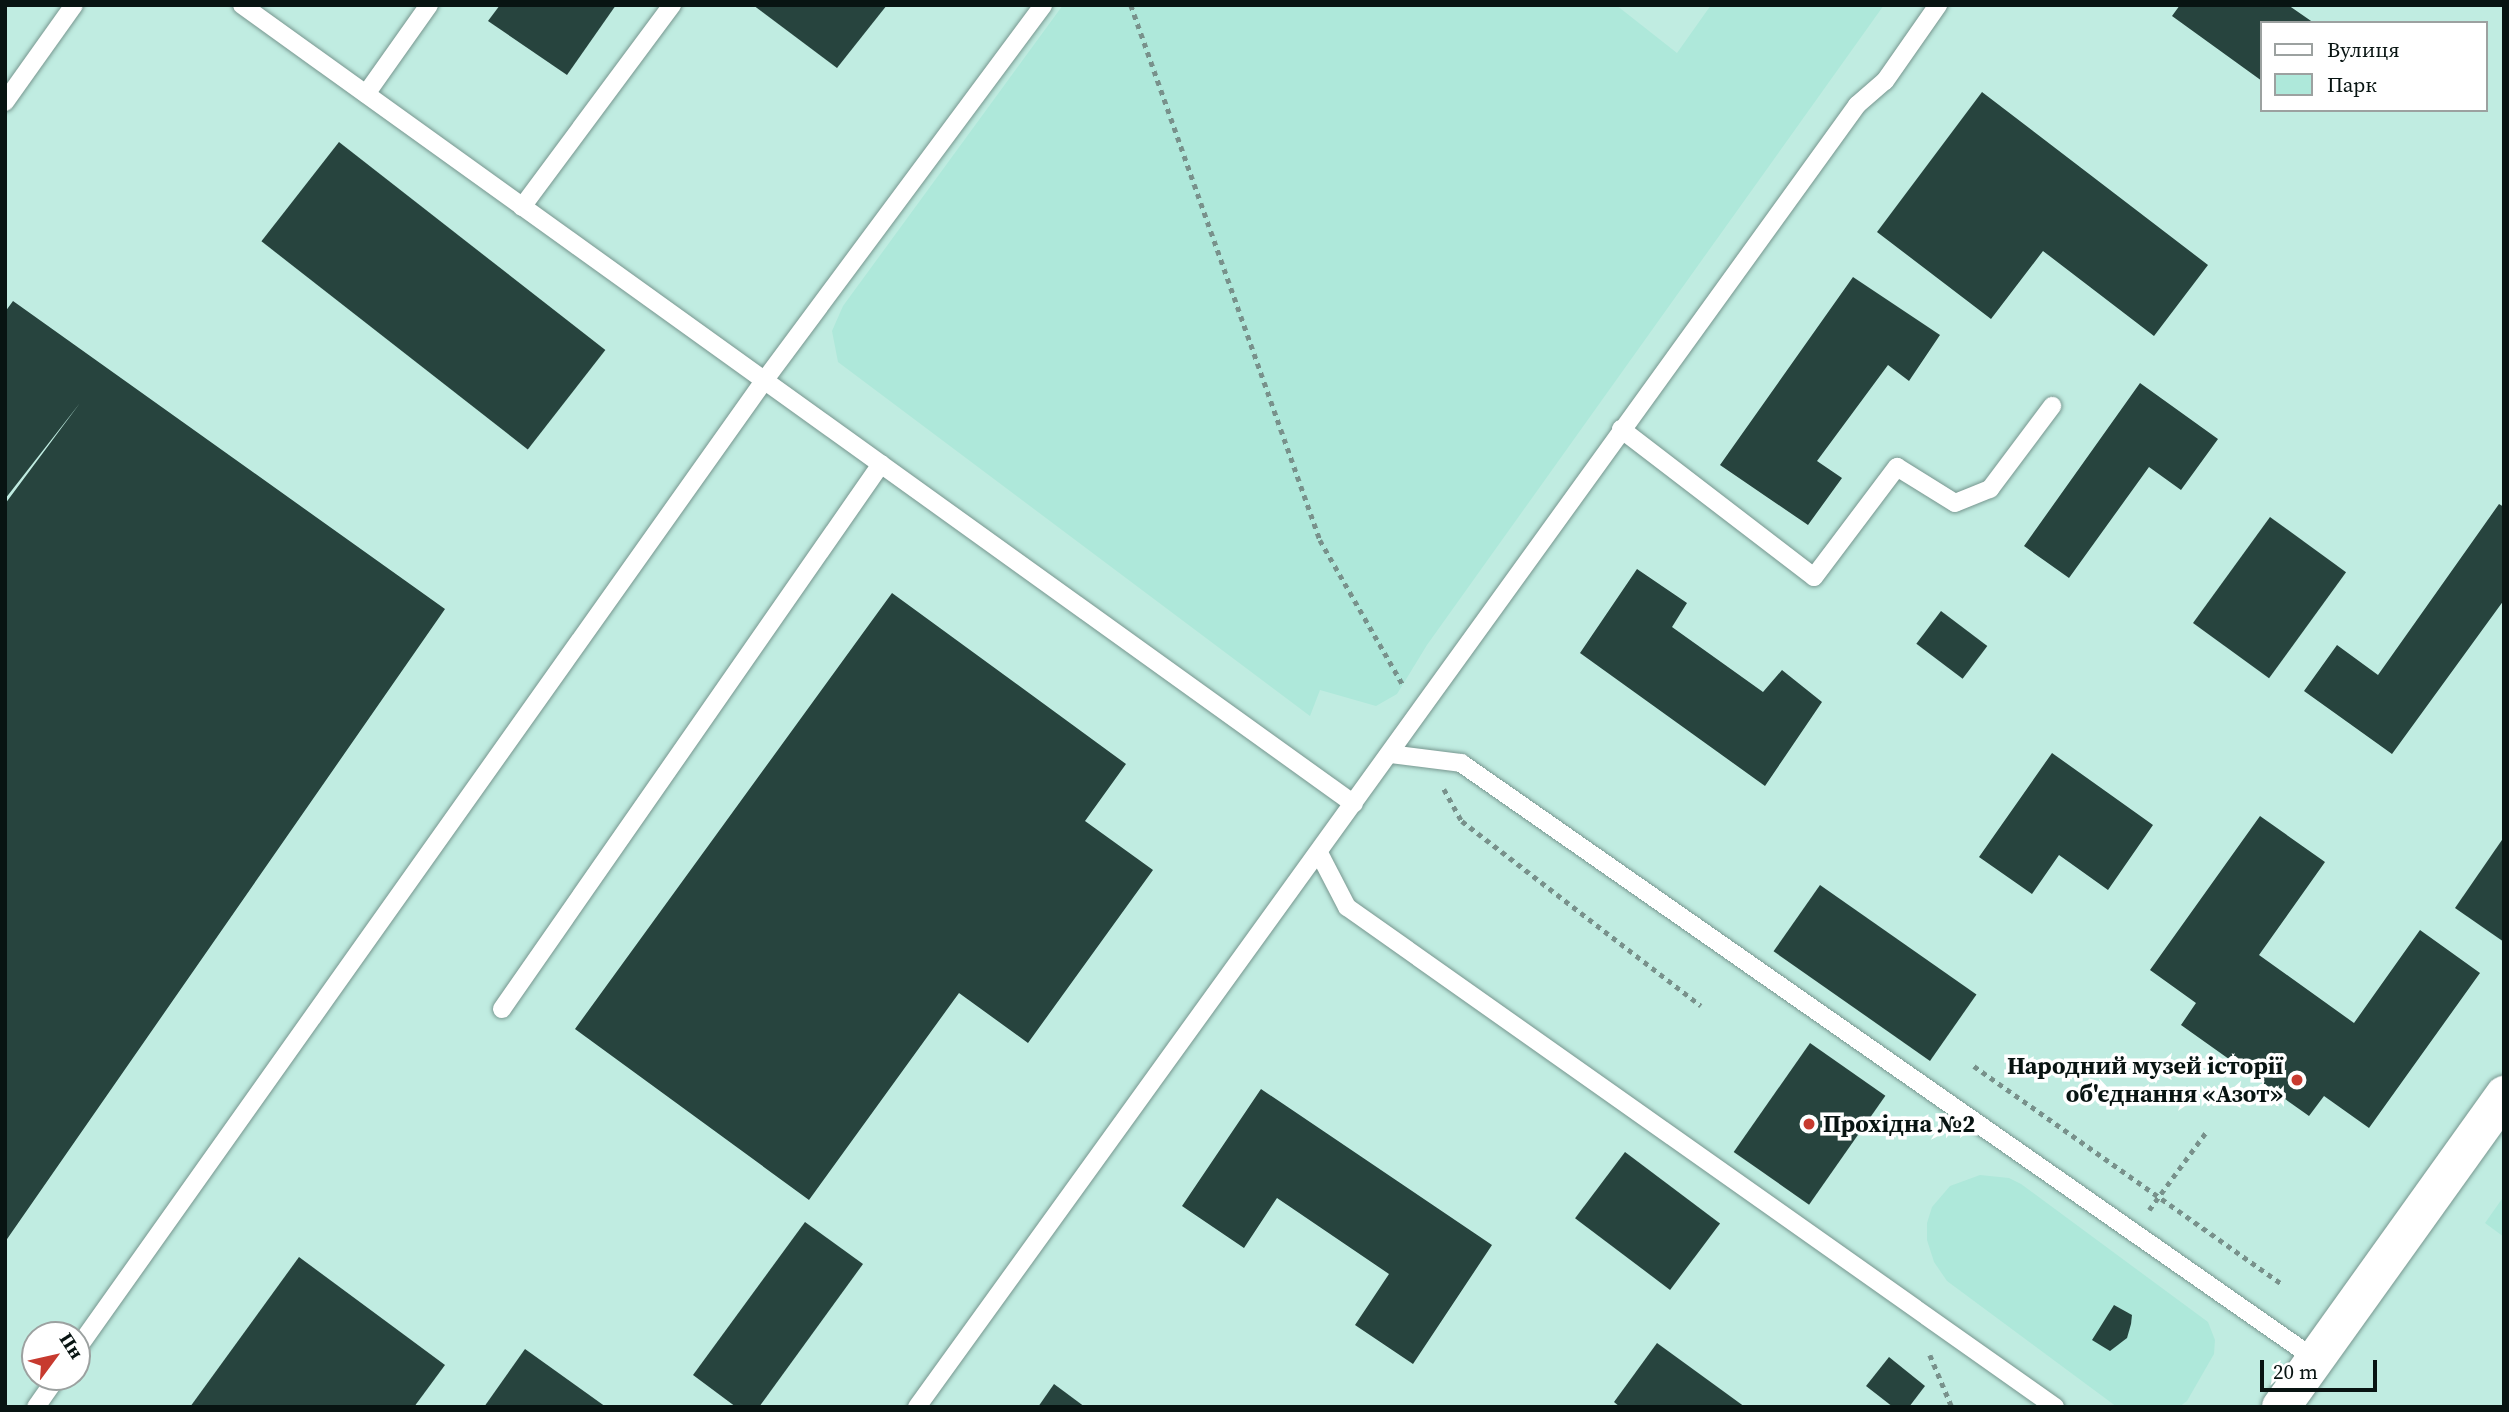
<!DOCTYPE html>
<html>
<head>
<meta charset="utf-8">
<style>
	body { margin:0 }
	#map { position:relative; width:2509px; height:1412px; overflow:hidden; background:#d3f5ed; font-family:"Source Serif 4",serif }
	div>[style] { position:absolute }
	.built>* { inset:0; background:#c0ece1 }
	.green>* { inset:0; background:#aee8da }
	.building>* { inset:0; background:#27443e; transform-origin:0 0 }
	.path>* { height:4.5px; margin-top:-2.25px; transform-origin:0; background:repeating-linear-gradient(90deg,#78918b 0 5px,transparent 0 10px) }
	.roads { filter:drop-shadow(0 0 2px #77968f) drop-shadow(0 0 2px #77968f) }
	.service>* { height:18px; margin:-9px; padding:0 9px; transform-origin:9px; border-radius:9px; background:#fff }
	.tertiary>* { height:38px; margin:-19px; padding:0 19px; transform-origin:19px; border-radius:19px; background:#fff }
	.dots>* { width:19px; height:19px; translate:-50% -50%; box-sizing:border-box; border:4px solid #fff; border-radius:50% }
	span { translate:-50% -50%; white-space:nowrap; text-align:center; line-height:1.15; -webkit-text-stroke:7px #fff; paint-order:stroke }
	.poi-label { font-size:24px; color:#081412; font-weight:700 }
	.right { translate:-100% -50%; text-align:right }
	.left { translate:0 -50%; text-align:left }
	.frame { position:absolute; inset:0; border:7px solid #081412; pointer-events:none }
	.legend { position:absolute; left:2260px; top:21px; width:228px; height:91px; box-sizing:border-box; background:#fff; border:2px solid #9ca1a0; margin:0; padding:9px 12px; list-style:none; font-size:21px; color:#081412 }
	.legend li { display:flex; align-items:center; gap:14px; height:35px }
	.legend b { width:35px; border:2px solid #9ca1a0 }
	.north { position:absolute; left:21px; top:1321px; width:70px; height:70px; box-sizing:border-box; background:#fff; border:2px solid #9ca1a0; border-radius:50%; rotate:57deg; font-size:19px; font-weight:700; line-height:28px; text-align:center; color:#081412 }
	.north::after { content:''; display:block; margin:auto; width:24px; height:32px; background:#c73a2f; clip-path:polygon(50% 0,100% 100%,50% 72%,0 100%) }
	.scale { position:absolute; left:2260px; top:1360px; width:117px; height:32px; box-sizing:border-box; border:4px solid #081412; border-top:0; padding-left:9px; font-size:21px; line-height:24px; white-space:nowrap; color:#081412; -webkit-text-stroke:5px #fff; paint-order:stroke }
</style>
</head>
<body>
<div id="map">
	<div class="built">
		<i style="clip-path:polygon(evenodd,5px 5px,2504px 5px,2504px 1407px,5px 1407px,5px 5px,2262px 23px,2486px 23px,2486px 110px,2262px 110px,2262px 23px,5px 5px,35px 1335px,77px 1335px,77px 1377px,35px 1377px,35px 1335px)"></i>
	</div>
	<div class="green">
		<i style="clip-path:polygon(1063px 5px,1616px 5px,1677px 53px,1711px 5px,1884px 5px,1427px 645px,1397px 694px,1376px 706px,1320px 690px,1310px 716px,838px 362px,832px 331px,843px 306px)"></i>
		<i style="clip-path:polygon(1980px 1175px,2009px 1178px,2021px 1184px,2208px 1322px,2215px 1340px,2214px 1354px,2187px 1401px,2179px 1407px,2117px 1407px,1947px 1281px,1934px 1262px,1927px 1240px,1927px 1223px,1932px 1207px,1950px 1186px)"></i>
		<i style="clip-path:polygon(2504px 1196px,2504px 1237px,2485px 1223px)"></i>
	</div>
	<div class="building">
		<i style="clip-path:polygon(500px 5px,616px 5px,567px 75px,488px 21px)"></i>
		<i style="clip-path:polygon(753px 5px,887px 5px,837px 68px)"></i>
		<i style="clip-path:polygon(2180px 5px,2288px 5px,2314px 23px,2262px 23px,2262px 81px,2172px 16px)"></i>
		<i style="clip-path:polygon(1982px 92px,2208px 265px,2154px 336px,2043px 251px,1991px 319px,1877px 232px)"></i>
		<i style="left:339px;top:142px;width:338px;height:126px;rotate:38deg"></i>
		<i style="clip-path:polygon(1853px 277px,1940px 335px,1909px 381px,1888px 365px,1817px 461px,1842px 478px,1808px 525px,1720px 465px)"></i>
		<i style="clip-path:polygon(13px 301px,445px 609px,5px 1242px,5px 504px,80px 403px,5px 499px,5px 312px)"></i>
		<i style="clip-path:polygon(2140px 383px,2218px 439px,2181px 490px,2149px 467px,2069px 578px,2024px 546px)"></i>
		<i style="clip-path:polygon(2499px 504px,2504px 507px,2504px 600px,2392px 754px,2304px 691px,2337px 645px,2378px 675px)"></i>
		<i style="left:2270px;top:517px;width:94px;height:131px;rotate:36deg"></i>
		<i style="clip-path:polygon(1637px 569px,1687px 603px,1672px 627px,1763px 692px,1782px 670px,1822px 702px,1765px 786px,1580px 653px)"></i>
		<i style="clip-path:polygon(892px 593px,1126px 764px,1085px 821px,1153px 870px,1028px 1043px,959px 993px,809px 1200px,575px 1029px)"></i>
		<i style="left:1941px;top:611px;width:58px;height:41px;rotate:37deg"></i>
		<i style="clip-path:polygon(2052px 753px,2153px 825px,2108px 890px,2059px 855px,2032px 894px,1979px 857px)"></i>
		<i style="clip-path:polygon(2260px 816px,2325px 862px,2259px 955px,2354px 1023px,2420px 930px,2480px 973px,2369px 1128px,2324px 1096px,2309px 1116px,2181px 1025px,2196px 1003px,2150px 970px)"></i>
		<i style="clip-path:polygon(2504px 837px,2504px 942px,2455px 908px)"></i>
		<i style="left:1820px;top:885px;width:191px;height:81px;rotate:35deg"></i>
		<i style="left:1810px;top:1043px;width:92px;height:133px;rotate:35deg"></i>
		<i style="clip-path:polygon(1261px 1089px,1492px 1245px,1413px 1364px,1355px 1325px,1389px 1274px,1277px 1198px,1244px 1248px,1182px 1206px)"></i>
		<i style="left:1625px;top:1152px;width:119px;height:83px;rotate:37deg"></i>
		<i style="clip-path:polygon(805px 1222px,863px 1264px,759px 1407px,736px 1407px,693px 1375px)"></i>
		<i style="clip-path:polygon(299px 1257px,445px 1365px,414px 1407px,190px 1407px)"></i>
		<i style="clip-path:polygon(2114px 1305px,2132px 1315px,2131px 1324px,2127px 1338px,2110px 1351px,2092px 1340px)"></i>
		<i style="clip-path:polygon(1657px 1343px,1745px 1407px,1620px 1407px,1614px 1402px)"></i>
		<i style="clip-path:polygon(525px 1349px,606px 1407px,484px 1407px)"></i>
		<i style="clip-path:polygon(1889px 1357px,1925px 1386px,1909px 1407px,1893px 1407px,1866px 1386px)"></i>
		<i style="clip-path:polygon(1054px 1384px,1085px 1407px,1038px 1407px)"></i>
	</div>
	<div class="path">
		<i style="left:1131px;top:5px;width:567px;rotate:70.54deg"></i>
		<i style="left:1320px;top:540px;width:167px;rotate:60.2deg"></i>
		<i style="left:1444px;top:789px;width:37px;rotate:61deg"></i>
		<i style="left:1462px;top:821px;width:302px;rotate:37.7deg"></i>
		<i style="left:1974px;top:1066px;width:377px;rotate:35.3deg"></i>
		<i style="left:2149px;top:1210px;width:97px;rotate:-53.8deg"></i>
		<i style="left:1930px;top:1355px;width:56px;rotate:67.1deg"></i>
	</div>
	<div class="roads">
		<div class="service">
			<i style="left:242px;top:5px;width:1369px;rotate:35.7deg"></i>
			<i style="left:366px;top:94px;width:109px;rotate:-54.7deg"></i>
			<i style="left:5px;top:102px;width:119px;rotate:-54.6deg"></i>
			<i style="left:522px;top:207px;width:252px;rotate:-53.4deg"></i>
			<i style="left:1621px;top:429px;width:243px;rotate:37.5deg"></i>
			<i style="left:1814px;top:577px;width:138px;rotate:-53deg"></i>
			<i style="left:1897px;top:467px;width:68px;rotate:31.8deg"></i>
			<i style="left:1955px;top:503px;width:38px;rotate:-22deg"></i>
			<i style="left:1990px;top:489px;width:104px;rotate:-53.2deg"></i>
			<i style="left:1390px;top:754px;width:72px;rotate:7.2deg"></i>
			<i style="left:1461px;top:763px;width:1041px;rotate:34.91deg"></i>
			<i style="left:1319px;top:853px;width:61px;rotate:62.6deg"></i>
			<i style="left:1347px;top:907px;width:867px;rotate:35.23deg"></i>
			<i style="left:502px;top:1009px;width:664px;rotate:-55.18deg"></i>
			<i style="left:77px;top:1349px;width:1187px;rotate:-54.64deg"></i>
			<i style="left:764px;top:381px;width:468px;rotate:-53.4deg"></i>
			<i style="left:36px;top:1407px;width:37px;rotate:-55deg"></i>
			<i style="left:917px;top:1407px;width:1606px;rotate:-54.17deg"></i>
			<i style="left:1857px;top:105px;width:37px;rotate:-41deg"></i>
			<i style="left:1885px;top:81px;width:93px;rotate:-55.1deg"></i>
		</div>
		<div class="tertiary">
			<i style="left:2281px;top:1407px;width:384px;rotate:-54.4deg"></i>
		</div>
	</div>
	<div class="dots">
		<i style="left:2297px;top:1080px;background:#c73a2f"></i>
		<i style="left:1809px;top:1124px;background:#c73a2f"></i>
	</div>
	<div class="poi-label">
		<span class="right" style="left:2283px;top:1080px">Народний музей історії<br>об'єднання «Азот»</span>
		<span class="left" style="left:1823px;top:1124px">Прохідна №2</span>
	</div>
	<div class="frame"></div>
	<ul class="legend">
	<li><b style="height:9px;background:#fff"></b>Вулиця</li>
	<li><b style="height:19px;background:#aee8da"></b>Парк</li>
	</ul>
	<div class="north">Пн</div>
	<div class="scale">20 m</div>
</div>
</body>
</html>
